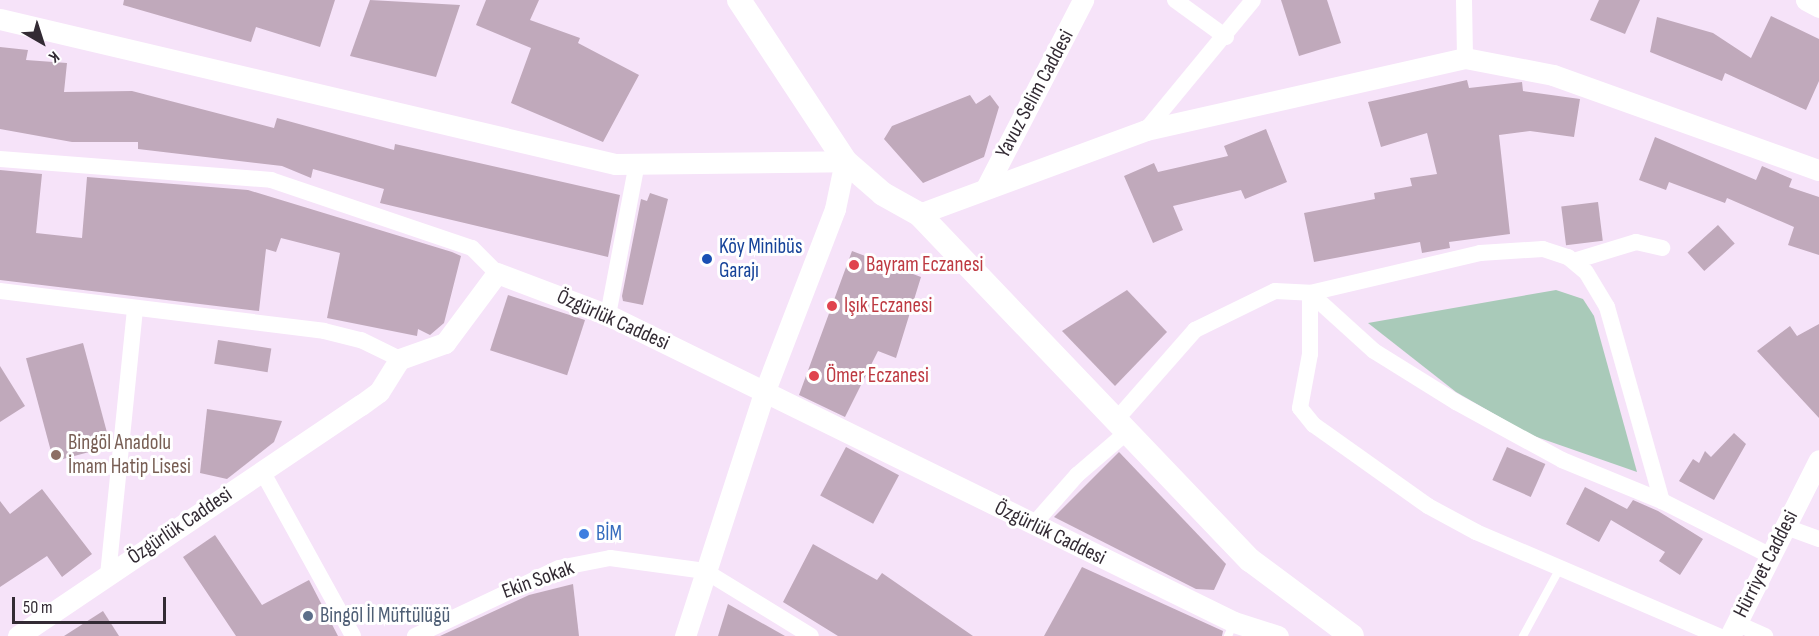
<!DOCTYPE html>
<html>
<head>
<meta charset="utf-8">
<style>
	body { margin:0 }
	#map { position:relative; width:1819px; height:636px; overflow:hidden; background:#f6e3f9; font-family:"Sofia Sans Condensed",sans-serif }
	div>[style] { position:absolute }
	.green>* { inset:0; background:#a9cab9 }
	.building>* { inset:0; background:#c0a9bb; transform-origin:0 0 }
	.service>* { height:8px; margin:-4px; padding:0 4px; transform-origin:4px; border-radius:4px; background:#fff }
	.minor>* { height:16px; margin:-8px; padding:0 8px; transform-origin:8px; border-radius:8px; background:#fff }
	.tertiary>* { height:21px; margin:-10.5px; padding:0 10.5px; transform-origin:10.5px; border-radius:10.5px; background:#fff }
	.secondary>* { height:24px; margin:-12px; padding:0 12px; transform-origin:12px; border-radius:12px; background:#fff }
	.dots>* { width:16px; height:16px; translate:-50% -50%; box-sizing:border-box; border:3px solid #fff; border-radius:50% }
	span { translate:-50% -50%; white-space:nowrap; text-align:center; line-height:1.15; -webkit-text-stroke:6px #fff; paint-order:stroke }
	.street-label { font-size:21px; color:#332b34 }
	.transit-label { font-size:21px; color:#164399 }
	.left { translate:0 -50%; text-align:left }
	.health-label { font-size:21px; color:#be3a42 }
	.education-label { font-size:21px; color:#785e54 }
	.shop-label { font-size:21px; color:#366cbe }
	.service-label { font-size:21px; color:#4e5e75 }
	.north { position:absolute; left:12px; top:12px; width:60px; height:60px; -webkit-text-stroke:4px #fff; paint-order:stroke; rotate:141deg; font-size:16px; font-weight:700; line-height:24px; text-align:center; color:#332b34 }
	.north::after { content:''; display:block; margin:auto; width:21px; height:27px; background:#332b34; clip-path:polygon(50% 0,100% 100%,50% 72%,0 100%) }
	.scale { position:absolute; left:12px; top:597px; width:154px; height:27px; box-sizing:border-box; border:3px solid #332b34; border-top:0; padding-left:8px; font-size:18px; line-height:21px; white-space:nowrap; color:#332b34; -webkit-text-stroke:4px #fff; paint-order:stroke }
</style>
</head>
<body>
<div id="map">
	<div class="green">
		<i style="clip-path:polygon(1556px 290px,1583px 299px,1594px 316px,1637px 472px,1531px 435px,1456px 392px,1368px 323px)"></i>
	</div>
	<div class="building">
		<i style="clip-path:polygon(124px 0,335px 0,320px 47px,256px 27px,251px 42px,123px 5px)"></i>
		<i style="clip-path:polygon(370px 0,460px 5px,436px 77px,350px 56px)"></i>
		<i style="clip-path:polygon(486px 0,539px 0,530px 20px,580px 38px,578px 43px,639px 75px,603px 142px,511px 103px,531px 48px,476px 25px)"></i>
		<i style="clip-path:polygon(1281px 0,1327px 0,1341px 43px,1299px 56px)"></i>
		<i style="clip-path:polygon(1599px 0,1640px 0,1625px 34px,1590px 20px)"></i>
		<i style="clip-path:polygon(1771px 16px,1819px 39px,1819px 81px,1806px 110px,1725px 73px,1722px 81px,1650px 52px,1657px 17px,1713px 33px,1751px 58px)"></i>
		<i style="clip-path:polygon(0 47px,28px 50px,26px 60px,67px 63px,64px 92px,132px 91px,274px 128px,277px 118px,394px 150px,395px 144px,620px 195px,608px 257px,380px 203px,384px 189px,313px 169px,311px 178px,282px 166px,138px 149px,138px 142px,72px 142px,0 129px)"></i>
		<i style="clip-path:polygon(1467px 80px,1469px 88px,1522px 82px,1523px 91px,1580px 99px,1574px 137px,1530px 131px,1499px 135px,1510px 234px,1449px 242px,1450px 248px,1422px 253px,1420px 242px,1314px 262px,1304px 213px,1375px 199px,1374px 193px,1412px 186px,1410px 178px,1437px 174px,1427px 133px,1381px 147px,1368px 102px)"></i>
		<i style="clip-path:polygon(970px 95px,976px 104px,990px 95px,999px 107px,984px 157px,923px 183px,884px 139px,892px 126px)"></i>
		<i style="clip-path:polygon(1266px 129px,1287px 182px,1245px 199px,1241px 190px,1173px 206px,1183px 230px,1153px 243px,1124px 176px,1154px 163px,1158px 172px,1228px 156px,1224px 146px)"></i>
		<i style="clip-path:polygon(1655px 137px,1756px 180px,1762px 166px,1792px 179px,1789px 187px,1819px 197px,1819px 255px,1788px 245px,1794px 227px,1727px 198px,1725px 203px,1669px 182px,1666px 190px,1639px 180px)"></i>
		<i style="clip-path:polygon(0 170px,42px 174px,36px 233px,82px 238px,87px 177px,248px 190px,452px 252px,461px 256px,444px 323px,430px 335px,418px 329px,417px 336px,327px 318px,340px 253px,281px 238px,276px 252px,266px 249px,259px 311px,0 280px)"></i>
		<i style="clip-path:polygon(650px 193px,668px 199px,643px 305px,623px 301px,622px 296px,641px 199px,647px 201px)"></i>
		<i style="left:1598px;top:202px;width:39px;height:37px;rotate:83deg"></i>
		<i style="left:1718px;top:225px;width:25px;height:41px;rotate:48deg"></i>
		<i style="clip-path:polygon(852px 251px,921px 277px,896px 358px,878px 351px,845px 417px,799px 395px)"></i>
		<i style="clip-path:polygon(1127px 290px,1167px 332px,1115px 386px,1062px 331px)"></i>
		<i style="left:508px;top:295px;width:81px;height:58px;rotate:18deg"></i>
		<i style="clip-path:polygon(1819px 324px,1819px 418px,1757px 351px,1790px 326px,1797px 336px)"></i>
		<i style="left:218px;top:340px;width:54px;height:24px;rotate:9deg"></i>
		<i style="left:83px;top:343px;width:107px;height:59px;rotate:75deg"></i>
		<i style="clip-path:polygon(0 366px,25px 406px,0 422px)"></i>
		<i style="clip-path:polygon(207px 409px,282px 421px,274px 442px,227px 479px,200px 473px)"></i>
		<i style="clip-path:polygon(1734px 433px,1746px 444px,1714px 500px,1679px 481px,1693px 459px,1699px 463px,1705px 451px,1711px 457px)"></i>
		<i style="left:846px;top:447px;width:60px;height:55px;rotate:28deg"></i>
		<i style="left:1507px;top:447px;width:42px;height:36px;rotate:24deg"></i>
		<i style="clip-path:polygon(1119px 452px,1226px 564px,1214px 590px,1196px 589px,1054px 517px)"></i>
		<i style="clip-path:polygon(1585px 487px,1627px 509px,1633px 500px,1658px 511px,1703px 539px,1680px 575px,1659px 561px,1665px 552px,1611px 520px,1599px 542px,1566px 524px)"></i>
		<i style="clip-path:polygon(42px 489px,92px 554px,62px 577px,47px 556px,0 587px,0 501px,10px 514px)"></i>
		<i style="clip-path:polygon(215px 535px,262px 605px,309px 580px,338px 636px,236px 636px,183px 557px)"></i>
		<i style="clip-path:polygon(813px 544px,877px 580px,882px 573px,973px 636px,838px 636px,783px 602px)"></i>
		<i style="clip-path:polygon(1082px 567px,1223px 631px,1222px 636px,1044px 636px)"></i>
		<i style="clip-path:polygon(573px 584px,579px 636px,440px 636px,529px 595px)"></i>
		<i style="clip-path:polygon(728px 604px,785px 636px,718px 636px)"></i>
		<i style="clip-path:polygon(103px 611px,119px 636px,64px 636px)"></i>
	</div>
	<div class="service">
		<i style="left:1228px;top:636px;width:14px;rotate:-65deg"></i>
		<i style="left:1523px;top:636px;width:77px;rotate:-61.4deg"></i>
	</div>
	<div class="minor">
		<i style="left:1175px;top:0;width:63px;rotate:36deg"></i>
		<i style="left:1464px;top:0;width:58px;rotate:89deg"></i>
		<i style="left:1146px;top:130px;width:168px;rotate:-50.5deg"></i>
		<i style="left:0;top:159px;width:272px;rotate:4.4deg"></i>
		<i style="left:271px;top:180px;width:212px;rotate:18.7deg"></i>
		<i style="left:472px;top:248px;width:35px;rotate:45deg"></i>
		<i style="left:1574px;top:261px;width:65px;rotate:-17deg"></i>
		<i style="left:1636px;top:242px;width:27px;rotate:13deg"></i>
		<i style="left:0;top:291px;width:326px;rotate:7deg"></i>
		<i style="left:324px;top:331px;width:38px;rotate:14deg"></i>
		<i style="left:361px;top:340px;width:43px;rotate:26deg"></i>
		<i style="left:1310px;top:293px;width:61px;rotate:90deg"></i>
		<i style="left:1310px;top:354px;width:55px;rotate:100.5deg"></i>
		<i style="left:1300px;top:408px;width:22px;rotate:51deg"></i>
		<i style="left:1314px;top:425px;width:140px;rotate:35.4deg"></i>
		<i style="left:1428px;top:506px;width:55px;rotate:28.4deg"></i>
		<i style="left:1476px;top:532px;width:264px;rotate:23.2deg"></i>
		<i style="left:1310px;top:293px;width:86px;rotate:42.2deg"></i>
		<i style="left:1374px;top:351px;width:97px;rotate:31.9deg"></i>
		<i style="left:1456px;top:402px;width:121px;rotate:28.7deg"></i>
		<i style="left:1562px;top:460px;width:108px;rotate:22.3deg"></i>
		<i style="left:1662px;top:501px;width:122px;rotate:26.8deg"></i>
		<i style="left:608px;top:315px;width:155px;rotate:-79.2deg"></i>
		<i style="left:1116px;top:420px;width:120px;rotate:-48.7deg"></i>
		<i style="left:1195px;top:330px;width:89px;rotate:-26deg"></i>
		<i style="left:1275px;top:291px;width:35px;rotate:3deg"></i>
		<i style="left:1310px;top:293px;width:175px;rotate:-13.2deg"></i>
		<i style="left:1480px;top:253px;width:63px;rotate:-3.6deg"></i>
		<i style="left:1543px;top:249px;width:26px;rotate:18deg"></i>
		<i style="left:1568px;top:257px;width:23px;rotate:40deg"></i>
		<i style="left:1586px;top:272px;width:41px;rotate:59deg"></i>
		<i style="left:1607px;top:307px;width:202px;rotate:74.2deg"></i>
		<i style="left:262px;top:471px;width:188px;rotate:61.1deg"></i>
		<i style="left:1033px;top:525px;width:67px;rotate:-48.7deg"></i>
		<i style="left:1077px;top:475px;width:66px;rotate:-40.7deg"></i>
		<i style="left:1786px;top:527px;width:35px;rotate:20deg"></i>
		<i style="left:108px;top:575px;width:267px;rotate:-84.2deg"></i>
		<i style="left:1736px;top:623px;width:32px;rotate:24deg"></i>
		<i style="left:415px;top:636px;width:159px;rotate:-25.3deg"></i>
		<i style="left:559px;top:568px;width:52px;rotate:-11.1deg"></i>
		<i style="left:610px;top:558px;width:96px;rotate:7.8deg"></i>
		<i style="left:705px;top:571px;width:124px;rotate:31.5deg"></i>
	</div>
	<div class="tertiary">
		<i style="left:1806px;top:0;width:15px;rotate:28deg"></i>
		<i style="left:0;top:19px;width:632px;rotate:13.27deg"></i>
		<i style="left:615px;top:164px;width:230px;rotate:-0.7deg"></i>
		<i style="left:845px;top:161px;width:49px;rotate:101.8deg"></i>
		<i style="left:835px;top:209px;width:197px;rotate:111.1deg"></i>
		<i style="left:764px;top:393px;width:256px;rotate:108deg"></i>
		<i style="left:986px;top:188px;width:212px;rotate:-62.7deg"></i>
		<i style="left:919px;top:214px;width:242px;rotate:-20.3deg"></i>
		<i style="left:1146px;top:130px;width:327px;rotate:-12.7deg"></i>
		<i style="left:1465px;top:58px;width:90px;rotate:10.9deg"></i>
		<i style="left:1553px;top:75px;width:282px;rotate:19.7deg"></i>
		<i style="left:18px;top:636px;width:414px;rotate:-34deg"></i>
		<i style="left:361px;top:405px;width:22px;rotate:-36deg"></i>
		<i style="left:379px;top:392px;width:39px;rotate:-58deg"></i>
		<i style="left:400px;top:359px;width:48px;rotate:-19.6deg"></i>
		<i style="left:445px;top:343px;width:87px;rotate:-53.4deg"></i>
		<i style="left:497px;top:273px;width:119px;rotate:20.7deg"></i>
		<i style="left:608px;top:315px;width:697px;rotate:26.12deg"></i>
		<i style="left:1234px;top:622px;width:46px;rotate:17.7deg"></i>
		<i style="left:1730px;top:636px;width:197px;rotate:-63.2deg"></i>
	</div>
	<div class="secondary">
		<i style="left:739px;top:0;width:193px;rotate:56.6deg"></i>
		<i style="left:845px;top:161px;width:50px;rotate:41deg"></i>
		<i style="left:883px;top:194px;width:41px;rotate:29.1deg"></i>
		<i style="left:919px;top:214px;width:479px;rotate:46.3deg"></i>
		<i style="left:1250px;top:560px;width:127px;rotate:36.7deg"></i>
	</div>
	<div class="dots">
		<i style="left:707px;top:259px;background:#1a4fb4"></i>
		<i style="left:854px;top:265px;background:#e0444e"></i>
		<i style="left:832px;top:306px;background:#e0444e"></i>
		<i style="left:814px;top:376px;background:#e0444e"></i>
		<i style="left:56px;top:455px;background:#8d6e63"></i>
		<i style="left:584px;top:534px;background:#3f7fe0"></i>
		<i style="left:308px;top:616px;background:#5c6f8a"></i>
	</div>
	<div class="street-label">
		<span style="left:1035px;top:94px;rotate:-62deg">Yavuz Selim Caddesi</span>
		<span style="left:613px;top:320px;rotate:24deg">Özgürlük Caddesi</span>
		<span style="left:180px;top:526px;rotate:-34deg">Özgürlük Caddesi</span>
		<span style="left:1050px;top:533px;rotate:26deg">Özgürlük Caddesi</span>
		<span style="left:1766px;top:564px;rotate:-63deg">Hürriyet Caddesi</span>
		<span style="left:538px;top:580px;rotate:-20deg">Ekin Sokak</span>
	</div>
	<div class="transit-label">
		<span class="left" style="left:719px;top:259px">Köy Minibüs<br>Garajı</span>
	</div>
	<div class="health-label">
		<span class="left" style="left:866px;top:265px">Bayram Eczanesi</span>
		<span class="left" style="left:844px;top:306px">Işık Eczanesi</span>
		<span class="left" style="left:826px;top:376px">Ömer Eczanesi</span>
	</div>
	<div class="education-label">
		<span class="left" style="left:68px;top:455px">Bingöl Anadolu<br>İmam Hatip Lisesi</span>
	</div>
	<div class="shop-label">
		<span class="left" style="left:596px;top:534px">BİM</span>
	</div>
	<div class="service-label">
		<span class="left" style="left:320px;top:616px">Bingöl İl Müftülüğü</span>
	</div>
	<div class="north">K</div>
	<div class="scale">50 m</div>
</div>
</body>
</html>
